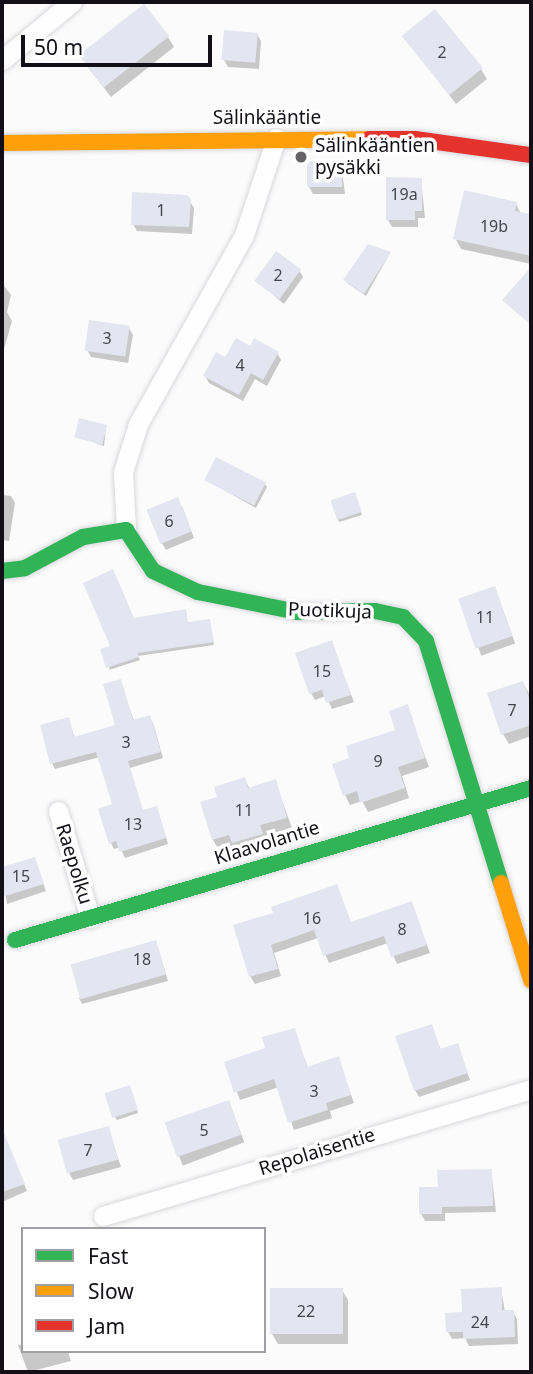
<!DOCTYPE html>
<html>
<head>
<meta charset="utf-8">
<style>
	body { margin:0 }
	#map { position:relative; width:533px; height:1374px; overflow:hidden; background:#fbfbfb; font-family:"Noto Sans",sans-serif }
	div>[style] { position:absolute }
	.shadow>* { inset:0; background:#0003; transform-origin:0 0 }
	.building>* { inset:0; background:#e3e6f0; transform-origin:0 0 }
	.roads { filter:drop-shadow(0 0 2px #d8d7dc) drop-shadow(0 0 2px #d8d7dc) }
	.street>* { height:19px; margin:-9.5px; padding:0 9.5px; transform-origin:9.5px; border-radius:9.5px; background:#fefefe }
	.fast>* { height:16px; margin:-8px; padding:0 8px; transform-origin:8px; border-radius:8px; background:#30b455 }
	.slow>* { height:16px; margin:-8px; padding:0 8px; transform-origin:8px; border-radius:8px; background:#ff9f0a }
	.jam>* { height:16px; margin:-8px; padding:0 8px; transform-origin:8px; border-radius:8px; background:#e5322d }
	.dots>* { width:19px; height:19px; translate:-50% -50%; box-sizing:border-box; border:4px solid #fff; border-radius:50% }
	span { translate:-50% -50%; white-space:nowrap; text-align:center; line-height:1.15; -webkit-text-stroke:7px #fff; paint-order:stroke }
	.number-label { font-size:16px; color:#46454e }
	.number-label span { -webkit-text-stroke-width:0 }
	.street-label { font-size:19px; color:#120f18 }
	.poi-label { font-size:19px; color:#120f18 }
	.left { translate:0 -50%; text-align:left }
	.frame { position:absolute; inset:0; border:4px solid #120f18; pointer-events:none }
	.legend { position:absolute; left:21px; top:1227px; width:245px; height:126px; box-sizing:border-box; background:#fff; border:2px solid #a09fa3; margin:0; padding:9px 12px; list-style:none; font-size:21px; color:#120f18 }
	.legend li { display:flex; align-items:center; gap:14px; height:35px }
	.legend b { width:35px; border:2px solid #a09fa3 }
	.scale { position:absolute; left:21px; top:35px; width:191px; height:32px; box-sizing:border-box; border:4px solid #120f18; border-top:0; padding-left:9px; font-size:21px; line-height:24px; white-space:nowrap; color:#120f18; -webkit-text-stroke:5px #fff; paint-order:stroke }
</style>
</head>
<body>
<div id="map">
	<div class="shadow">
		<i style="clip-path:polygon(257px 34px,261px 41px,259px 69px,228px 67px,224px 60px)"></i>
		<i style="clip-path:polygon(404px 36px,481px 69px,487px 79px,456px 104px)"></i>
		<i style="clip-path:polygon(168px 37px,174px 47px,111px 97px,87px 66px)"></i>
		<i style="clip-path:polygon(341px 163px,345px 194px,313px 194px,309px 187px)"></i>
		<i style="clip-path:polygon(421px 179px,425px 218px,418px 218px,418px 227px,392px 227px,388px 220px)"></i>
		<i style="clip-path:polygon(189px 200px,194px 208px,192px 234px,137px 231px,133px 224px)"></i>
		<i style="clip-path:polygon(516px 204px,521px 214px,531px 216px,531px 264px,461px 249px,455px 238px)"></i>
		<i style="clip-path:polygon(390px 253px,366px 296px,347px 283px,345px 280px)"></i>
		<i style="clip-path:polygon(299px 270px,303px 277px,284px 304px,257px 281px)"></i>
		<i style="clip-path:polygon(2px 283px,11px 295px,7px 312px,12px 321px,2px 356px)"></i>
		<i style="clip-path:polygon(129px 328px,133px 335px,128px 363px,91px 357px,87px 350px)"></i>
		<i style="clip-path:polygon(250px 348px,277px 353px,281px 360px,267px 386px,255px 379px,243px 401px,209px 383px,205px 376px)"></i>
		<i style="clip-path:polygon(106px 427px,104px 446px,76px 436px)"></i>
		<i style="clip-path:polygon(206px 480px,265px 484px,267px 487px,256px 508px)"></i>
		<i style="clip-path:polygon(2px 495px,11px 496px,15px 503px,9px 541px,2px 540px)"></i>
		<i style="clip-path:polygon(356px 497px,362px 515px,339px 522px,338px 519px)"></i>
		<i style="clip-path:polygon(182px 506px,194px 538px,166px 550px,162px 543px)"></i>
		<i style="left:495px;top:588px;width:59px;height:36px;rotate:70deg"></i>
		<i style="clip-path:polygon(185px 611px,188px 624px,209px 621px,214px 645px,138px 656px,140px 660px,109px 670px,112px 647px,133px 620px)"></i>
		<i style="clip-path:polygon(331px 642px,354px 702px,332px 709px,326px 696px,315px 700px,311px 693px)"></i>
		<i style="clip-path:polygon(120px 681px,134px 721px,149px 717px,153px 723px,163px 758px,130px 768px,143px 812px,159px 814px,168px 844px,125px 858px,120px 847px,114px 849px,111px 843px,114px 805px,100px 757px,55px 769px,52px 763px,68px 719px,75px 738px,117px 726px)"></i>
		<i style="clip-path:polygon(523px 683px,531px 697px,531px 736px,509px 744px,503px 734px)"></i>
		<i style="clip-path:polygon(407px 707px,429px 767px,402px 776px,409px 798px,368px 812px,362px 801px,350px 805px,345px 795px,352px 759px,397px 731px)"></i>
		<i style="clip-path:polygon(244px 779px,250px 789px,275px 781px,292px 828px,265px 836px,267px 844px,239px 853px,235px 845px,219px 850px,213px 840px,219px 798px)"></i>
		<i style="clip-path:polygon(34px 859px,46px 891px,7px 904px,2px 869px)"></i>
		<i style="clip-path:polygon(337px 886px,351px 924px,411px 903px,430px 953px,397px 964px,388px 943px,329px 963px,318px 938px,274px 953px,281px 976px,255px 984px,250px 976px,275px 915px)"></i>
		<i style="clip-path:polygon(158px 948px,168px 981px,82px 1004px,79px 998px)"></i>
		<i style="clip-path:polygon(431px 1026px,441px 1050px,457px 1045px,470px 1080px,419px 1097px,415px 1090px)"></i>
		<i style="clip-path:polygon(294px 1030px,308px 1068px,338px 1059px,354px 1103px,330px 1111px,332px 1118px,294px 1130px,279px 1087px,240px 1100px,226px 1063px,267px 1050px)"></i>
		<i style="clip-path:polygon(130px 1090px,138px 1113px,117px 1120px,115px 1117px)"></i>
		<i style="left:229px;top:1102px;width:43px;height:66px;rotate:69deg"></i>
		<i style="clip-path:polygon(108px 1128px,121px 1167px,73px 1180px,69px 1173px)"></i>
		<i style="clip-path:polygon(12px 1154px,27px 1191px,2px 1202px,2px 1158px)"></i>
		<i style="clip-path:polygon(491px 1170px,496px 1212px,445px 1213px,445px 1221px,425px 1221px,421px 1214px,440px 1189px)"></i>
		<i style="clip-path:polygon(501px 1289px,505px 1312px,513px 1312px,517px 1319px,518px 1344px,469px 1346px,465px 1338px,452px 1339px,448px 1332px,464px 1314px)"></i>
		<i style="clip-path:polygon(342px 1290px,348px 1300px,348px 1344px,278px 1344px,272px 1334px)"></i>
		<i style="clip-path:polygon(23px 1344px,23px 1351px,68px 1351px,71px 1361px,28px 1372px,18px 1345px)"></i>
	</div>
	<div class="building">
		<i style="left:144px;top:4px;width:41px;height:83px;rotate:52deg"></i>
		<i style="left:435px;top:9px;width:76px;height:43px;rotate:51deg"></i>
		<i style="left:224px;top:30px;width:34px;height:30px;rotate:5deg"></i>
		<i style="left:307px;top:161px;width:35px;height:26px"></i>
		<i style="clip-path:polygon(386px 177px,422px 178px,422px 211px,415px 211px,415px 220px,386px 220px)"></i>
		<i style="clip-path:polygon(464px 190px,517px 202px,515px 211px,531px 214px,531px 256px,453px 239px)"></i>
		<i style="clip-path:polygon(132px 192px,187px 195px,191px 199px,189px 227px,131px 225px)"></i>
		<i style="clip-path:polygon(368px 244px,391px 252px,364px 294px,343px 280px)"></i>
		<i style="left:276px;top:251px;width:31px;height:37px;rotate:36deg"></i>
		<i style="clip-path:polygon(531px 267px,531px 325px,502px 300px)"></i>
		<i style="left:89px;top:320px;width:41px;height:31px;rotate:8deg"></i>
		<i style="clip-path:polygon(236px 338px,250px 346px,254px 338px,279px 352px,263px 380px,251px 373px,239px 395px,203px 376px,216px 352px,225px 357px)"></i>
		<i style="left:79px;top:418px;width:29px;height:20px;rotate:14deg"></i>
		<i style="left:216px;top:457px;width:56px;height:26px;rotate:27deg"></i>
		<i style="left:355px;top:492px;width:21px;height:26px;rotate:71deg"></i>
		<i style="left:178px;top:497px;width:37px;height:34px;rotate:68deg"></i>
		<i style="clip-path:polygon(113px 569px,134px 618px,186px 609px,188px 622px,210px 619px,214px 642px,138px 653px,139px 657px,106px 668px,100px 649px,110px 646px,83px 583px)"></i>
		<i style="left:495px;top:586px;width:53px;height:39px;rotate:71deg"></i>
		<i style="clip-path:polygon(332px 640px,351px 695px,326px 703px,322px 690px,309px 694px,295px 653px)"></i>
		<i style="clip-path:polygon(121px 679px,133px 720px,150px 715px,161px 752px,128px 761px,143px 810px,157px 806px,166px 838px,120px 852px,116px 841px,109px 844px,98px 809px,112px 804px,96px 752px,50px 764px,40px 725px,69px 717px,74px 737px,115px 725px,103px 684px)"></i>
		<i style="clip-path:polygon(523px 681px,531px 704px,531px 725px,501px 735px,487px 693px)"></i>
		<i style="clip-path:polygon(408px 704px,425px 758px,398px 767px,405px 788px,360px 803px,357px 791px,343px 796px,332px 764px,349px 758px,346px 746px,395px 730px,389px 711px)"></i>
		<i style="clip-path:polygon(245px 777px,248px 788px,276px 779px,287px 818px,260px 825px,263px 834px,232px 843px,229px 835px,212px 840px,200px 802px,217px 797px,214px 787px)"></i>
		<i style="clip-path:polygon(35px 857px,44px 884px,2px 897px,2px 867px)"></i>
		<i style="clip-path:polygon(337px 884px,351px 922px,412px 901px,427px 945px,391px 957px,384px 936px,323px 956px,314px 930px,271px 945px,278px 969px,249px 977px,233px 925px,273px 913px,271px 907px)"></i>
		<i style="left:156px;top:940px;width:36px;height:89px;rotate:74deg"></i>
		<i style="clip-path:polygon(432px 1024px,440px 1049px,458px 1043px,468px 1073px,414px 1091px,395px 1036px)"></i>
		<i style="clip-path:polygon(295px 1028px,307px 1067px,339px 1056px,351px 1095px,326px 1103px,328px 1110px,288px 1123px,274px 1079px,234px 1093px,224px 1062px,265px 1048px,262px 1037px)"></i>
		<i style="left:130px;top:1085px;width:26px;height:27px;rotate:72deg"></i>
		<i style="left:229px;top:1100px;width:37px;height:68px;rotate:71deg"></i>
		<i style="left:109px;top:1126px;width:35px;height:53px;rotate:75deg"></i>
		<i style="clip-path:polygon(2px 1128px,25px 1184px,2px 1192px)"></i>
		<i style="clip-path:polygon(492px 1169px,493px 1206px,442px 1207px,442px 1214px,419px 1214px,419px 1187px,438px 1187px,437px 1170px)"></i>
		<i style="clip-path:polygon(502px 1287px,502px 1310px,514px 1310px,515px 1337px,463px 1339px,463px 1332px,446px 1332px,445px 1313px,462px 1312px,461px 1289px)"></i>
		<i style="left:343px;top:1288px;width:46px;height:73px;rotate:90deg"></i>
	</div>
	<div class="roads">
		<div class="street">
			<i style="left:2px;top:60px;width:91px;rotate:-39.6deg"></i>
			<i style="left:126px;top:530px;width:58px;rotate:-93deg"></i>
			<i style="left:123px;top:472px;width:50px;rotate:-72.6deg"></i>
			<i style="left:138px;top:424px;width:217px;rotate:-60.7deg"></i>
			<i style="left:244px;top:235px;width:102px;rotate:-71.7deg"></i>
			<i style="left:58px;top:811px;width:112px;rotate:73.3deg"></i>
			<i style="left:103px;top:1216px;width:446px;rotate:-16.5deg"></i>
		</div>
		<div class="fast">
			<i style="left:2px;top:571px;width:23px;rotate:-7deg"></i>
			<i style="left:25px;top:568px;width:66px;rotate:-28.1deg"></i>
			<i style="left:83px;top:537px;width:44px;rotate:-9.2deg"></i>
			<i style="left:126px;top:530px;width:49px;rotate:56.6deg"></i>
			<i style="left:153px;top:571px;width:50px;rotate:25deg"></i>
			<i style="left:198px;top:592px;width:101px;rotate:11.4deg"></i>
			<i style="left:297px;top:612px;width:78px;rotate:-0.7deg"></i>
			<i style="left:375px;top:611px;width:29px;rotate:12deg"></i>
			<i style="left:403px;top:617px;width:33px;rotate:46deg"></i>
			<i style="left:426px;top:641px;width:253px;rotate:72.8deg"></i>
			<i style="left:15px;top:940px;width:538px;rotate:-16.41deg"></i>
		</div>
		<div class="slow">
			<i style="left:2px;top:143px;width:367px;rotate:-0.6deg"></i>
			<i style="left:501px;top:883px;width:102px;rotate:72.8deg"></i>
		</div>
		<div class="jam">
			<i style="left:369px;top:139px;width:46px"></i>
			<i style="left:415px;top:139px;width:117px;rotate:7.9deg"></i>
		</div>
	</div>
	<div class="dots">
		<i style="left:301px;top:157px;background:#646267"></i>
	</div>
	<div class="number-label">
		<span style="left:442px;top:52px">2</span>
		<span style="left:404px;top:194px">19a</span>
		<span style="left:161px;top:210px">1</span>
		<span style="left:494px;top:226px">19b</span>
		<span style="left:278px;top:275px">2</span>
		<span style="left:107px;top:338px">3</span>
		<span style="left:240px;top:365px">4</span>
		<span style="left:169px;top:521px">6</span>
		<span style="left:485px;top:617px">11</span>
		<span style="left:322px;top:671px">15</span>
		<span style="left:512px;top:710px">7</span>
		<span style="left:126px;top:742px">3</span>
		<span style="left:378px;top:761px">9</span>
		<span style="left:244px;top:810px">11</span>
		<span style="left:133px;top:824px">13</span>
		<span style="left:21px;top:876px">15</span>
		<span style="left:312px;top:918px">16</span>
		<span style="left:402px;top:929px">8</span>
		<span style="left:142px;top:959px">18</span>
		<span style="left:314px;top:1091px">3</span>
		<span style="left:204px;top:1130px">5</span>
		<span style="left:88px;top:1150px">7</span>
		<span style="left:306px;top:1311px">22</span>
		<span style="left:480px;top:1322px">24</span>
	</div>
	<div class="street-label">
		<span style="left:267px;top:118px">Sälinkääntie</span>
		<span style="left:330px;top:611px;rotate:2deg">Puotikuja</span>
		<span style="left:267px;top:843px;rotate:-17deg">Klaavolantie</span>
		<span style="left:74px;top:864px;rotate:73deg">Raepolku</span>
		<span style="left:317px;top:1152px;rotate:-17deg">Repolaisentie</span>
	</div>
	<div class="poi-label">
		<span class="left" style="left:315px;top:157px">Sälinkääntien<br>pysäkki</span>
	</div>
	<div class="frame"></div>
	<ul class="legend">
	<li><b style="height:9px;background:#30b455"></b>Fast</li>
	<li><b style="height:9px;background:#ff9f0a"></b>Slow</li>
	<li><b style="height:9px;background:#e5322d"></b>Jam</li>
	</ul>
	<div class="scale">50 m</div>
</div>
</body>
</html>
